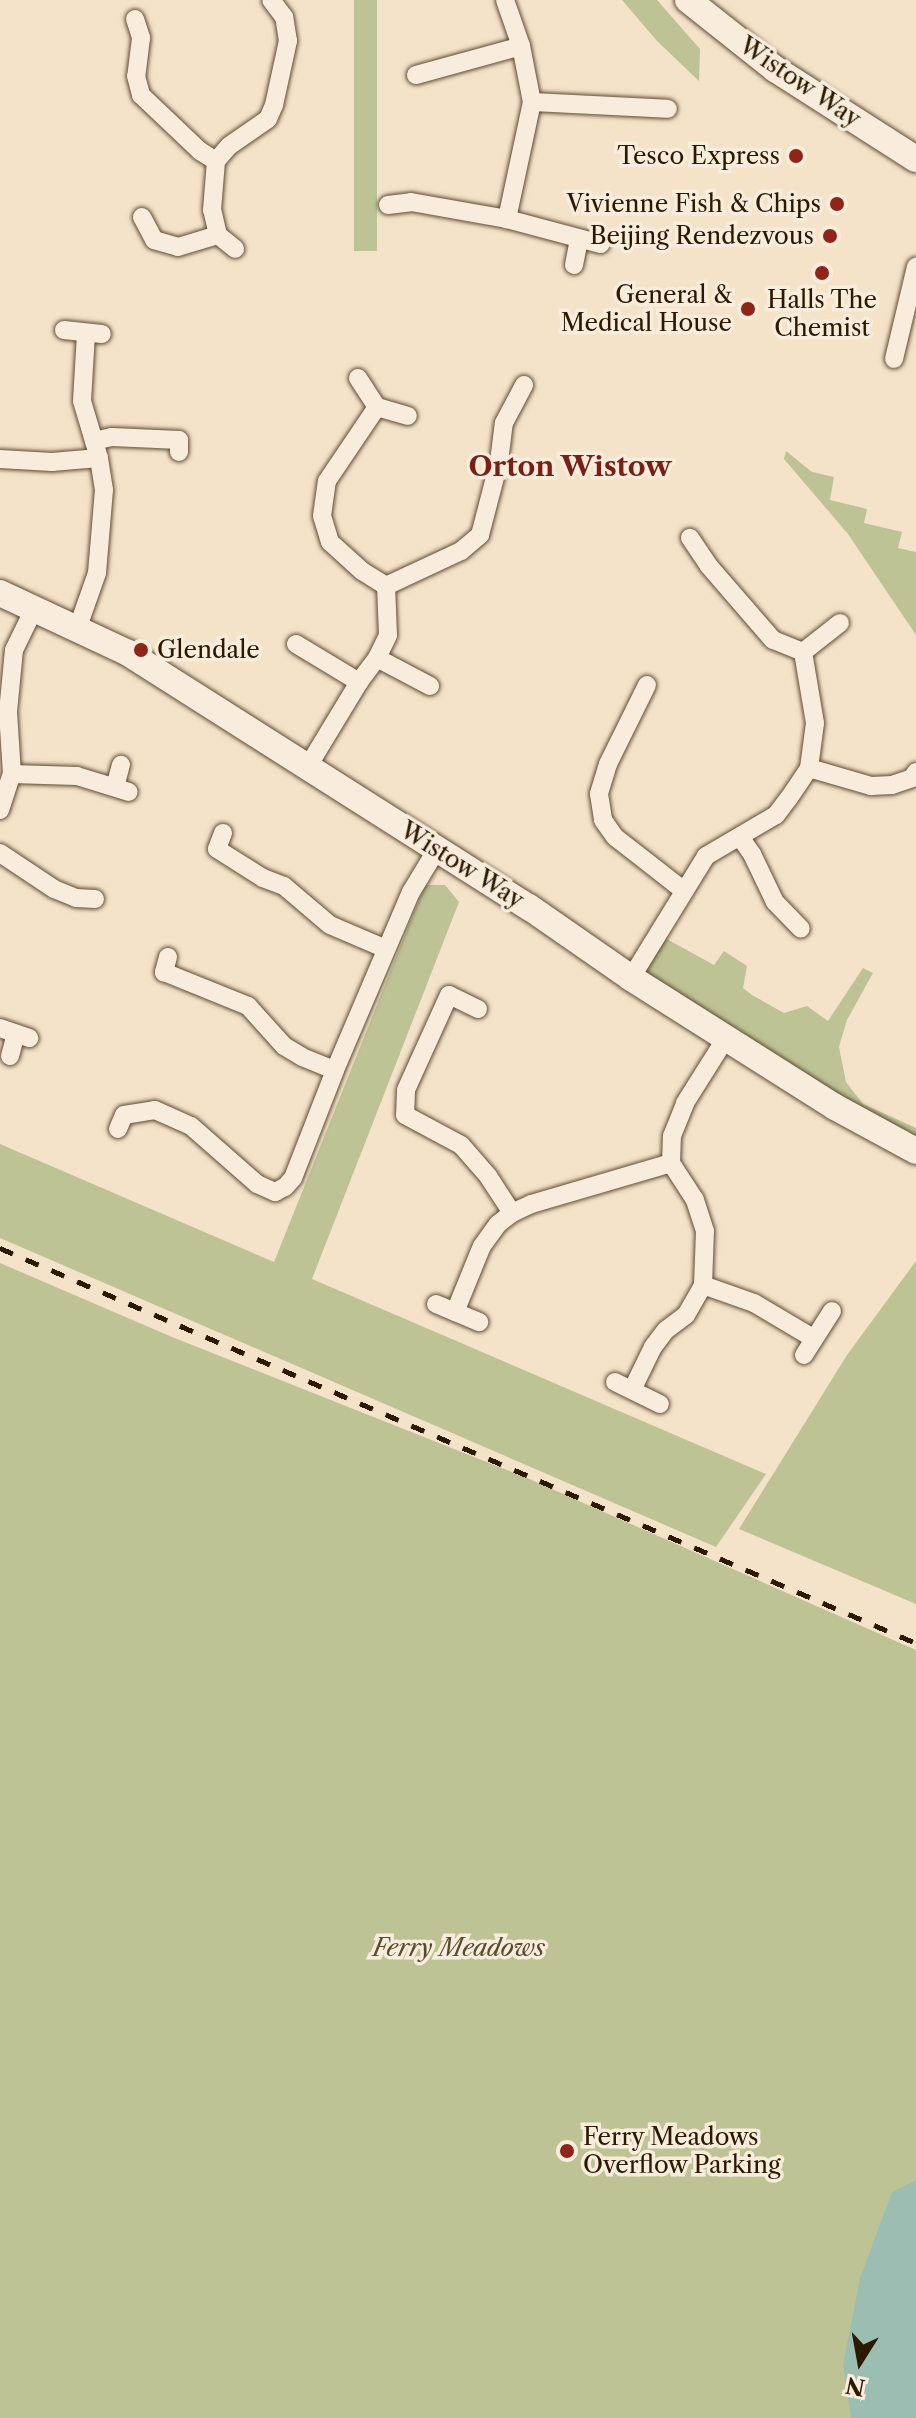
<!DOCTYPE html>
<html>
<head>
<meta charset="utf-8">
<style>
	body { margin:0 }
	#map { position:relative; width:916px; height:2418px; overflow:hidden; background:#f4e2c9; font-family:"Libre Caslon Text",serif }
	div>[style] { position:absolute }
	.green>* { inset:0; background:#bec395; transform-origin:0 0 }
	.water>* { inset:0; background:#9cbeb2 }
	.roads { filter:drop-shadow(0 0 2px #5e4b32) drop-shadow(0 0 2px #5e4b32) }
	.street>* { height:18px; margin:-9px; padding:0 9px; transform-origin:9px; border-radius:9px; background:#f8ecdc }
	.secondary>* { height:26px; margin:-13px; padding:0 13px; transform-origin:13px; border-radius:13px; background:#f8ecdc }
	.rail>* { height:5px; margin-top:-2.5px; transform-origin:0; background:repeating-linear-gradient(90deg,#2c1900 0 14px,transparent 0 28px) }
	.dots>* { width:22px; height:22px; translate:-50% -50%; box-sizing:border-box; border:4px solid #f8ecdc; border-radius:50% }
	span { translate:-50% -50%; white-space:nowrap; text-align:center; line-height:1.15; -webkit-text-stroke:7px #f8ecdc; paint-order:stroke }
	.street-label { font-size:24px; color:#2c1900 }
	.poi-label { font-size:24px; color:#2c1900 }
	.right { translate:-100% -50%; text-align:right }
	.left { translate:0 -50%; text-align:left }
	.park-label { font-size:24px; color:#584c2d; font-style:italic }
	.quarter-label { font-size:28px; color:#7a1f14; font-weight:700 }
	.north { position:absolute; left:820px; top:2322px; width:80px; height:80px; -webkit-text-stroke:6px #f8ecdc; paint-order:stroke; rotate:191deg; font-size:22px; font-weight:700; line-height:32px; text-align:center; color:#2c1900 }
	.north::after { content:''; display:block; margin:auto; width:28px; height:36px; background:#2c1900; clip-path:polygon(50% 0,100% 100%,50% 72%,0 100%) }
</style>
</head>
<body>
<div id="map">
	<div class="green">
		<i style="left:354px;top:0;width:23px;height:251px"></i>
		<i style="clip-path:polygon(622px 0,657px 0,700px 49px,699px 81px,657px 41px)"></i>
		<i style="clip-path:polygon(786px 451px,812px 472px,834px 477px,830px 500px,867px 509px,864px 523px,902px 532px,898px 548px,916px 552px,916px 635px,848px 534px,784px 459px)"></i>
		<i style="clip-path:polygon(425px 885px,445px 885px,459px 902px,312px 1279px,766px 1474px,716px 1547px,0 1238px,0 1144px,274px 1262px)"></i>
		<i style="clip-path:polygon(663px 937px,714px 965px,724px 951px,747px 966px,743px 988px,752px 995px,784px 1013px,807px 1006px,828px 1021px,863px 968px,873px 973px,847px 1020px,839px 1047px,846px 1082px,863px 1104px,916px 1128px,916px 1142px,646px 976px,643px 968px)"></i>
		<i style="clip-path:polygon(916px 1261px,916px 1604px,739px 1529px,847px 1355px)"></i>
		<i style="clip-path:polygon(0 1263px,172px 1337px,527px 1478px,916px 1650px,916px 2418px,0 2418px)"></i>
	</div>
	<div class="water">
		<i style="clip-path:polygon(916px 2180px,916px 2418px,851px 2418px,843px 2365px,860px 2278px,892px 2192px)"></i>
	</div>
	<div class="roads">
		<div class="street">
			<i style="left:505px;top:0;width:49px;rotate:70.8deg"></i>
			<i style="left:521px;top:46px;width:57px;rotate:78.9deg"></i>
			<i style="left:532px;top:102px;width:136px;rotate:2.9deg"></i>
			<i style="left:135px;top:19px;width:20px;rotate:72deg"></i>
			<i style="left:141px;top:38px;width:38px;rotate:97deg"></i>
			<i style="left:136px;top:76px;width:20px;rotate:75deg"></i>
			<i style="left:141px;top:95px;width:81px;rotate:43.5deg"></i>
			<i style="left:200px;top:151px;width:19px;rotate:32deg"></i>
			<i style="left:416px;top:75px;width:109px;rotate:-15.4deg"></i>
			<i style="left:532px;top:102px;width:120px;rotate:102.1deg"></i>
			<i style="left:507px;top:219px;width:97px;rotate:14.9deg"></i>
			<i style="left:388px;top:205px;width:23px;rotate:-7deg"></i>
			<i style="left:411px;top:202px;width:97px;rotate:10deg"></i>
			<i style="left:142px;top:217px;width:26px;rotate:62deg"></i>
			<i style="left:154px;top:240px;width:25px;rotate:16deg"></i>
			<i style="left:178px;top:247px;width:42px;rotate:-16.7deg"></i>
			<i style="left:218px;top:235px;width:26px;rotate:-103deg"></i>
			<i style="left:212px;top:210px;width:49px;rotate:-85.3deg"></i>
			<i style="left:216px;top:161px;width:20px;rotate:-49deg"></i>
			<i style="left:229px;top:146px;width:47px;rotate:-34.7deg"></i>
			<i style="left:268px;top:119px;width:15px;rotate:-67deg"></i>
			<i style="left:274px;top:105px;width:66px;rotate:-77.7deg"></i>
			<i style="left:288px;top:41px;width:24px;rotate:-99deg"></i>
			<i style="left:284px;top:17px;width:21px;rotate:-127deg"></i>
			<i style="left:218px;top:235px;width:22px;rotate:39deg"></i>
			<i style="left:574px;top:265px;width:26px;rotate:-79deg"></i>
			<i style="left:64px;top:330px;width:38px;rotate:6deg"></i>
			<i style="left:894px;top:359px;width:95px;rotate:-76.6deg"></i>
			<i style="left:358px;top:378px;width:35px;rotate:57deg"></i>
			<i style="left:377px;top:407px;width:32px;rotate:16deg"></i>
			<i style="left:94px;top:441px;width:18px;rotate:-13deg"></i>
			<i style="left:112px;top:437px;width:67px;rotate:2.6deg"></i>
			<i style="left:179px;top:440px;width:12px;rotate:90deg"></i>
			<i style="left:0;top:459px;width:52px;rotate:3.3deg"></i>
			<i style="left:52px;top:462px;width:47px;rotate:-4.9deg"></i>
			<i style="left:386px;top:586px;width:83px;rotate:-25deg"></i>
			<i style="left:461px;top:551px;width:25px;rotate:-40deg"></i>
			<i style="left:480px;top:535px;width:75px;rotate:-75.4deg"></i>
			<i style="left:499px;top:462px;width:39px;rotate:-83deg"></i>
			<i style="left:504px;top:423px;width:43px;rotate:-62.2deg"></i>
			<i style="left:78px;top:627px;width:57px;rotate:-70.6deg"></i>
			<i style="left:97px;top:573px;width:83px;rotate:-85.2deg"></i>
			<i style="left:104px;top:490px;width:32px;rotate:-99deg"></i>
			<i style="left:99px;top:458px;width:59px;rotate:-106.6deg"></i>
			<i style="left:82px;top:401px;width:68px;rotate:-86.6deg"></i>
			<i style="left:296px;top:644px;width:74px;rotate:31.1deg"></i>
			<i style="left:803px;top:652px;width:47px;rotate:-38.1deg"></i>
			<i style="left:377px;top:658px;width:60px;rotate:27.8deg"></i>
			<i style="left:647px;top:685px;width:88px;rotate:116.3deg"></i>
			<i style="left:608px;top:764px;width:31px;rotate:107deg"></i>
			<i style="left:599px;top:794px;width:26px;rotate:81deg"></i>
			<i style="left:603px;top:820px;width:21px;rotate:55deg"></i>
			<i style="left:615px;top:837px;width:86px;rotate:37.9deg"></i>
			<i style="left:307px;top:768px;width:100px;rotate:-58.8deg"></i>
			<i style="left:359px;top:682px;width:30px;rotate:-53deg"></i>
			<i style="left:377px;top:658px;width:25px;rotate:-64deg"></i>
			<i style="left:388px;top:635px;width:49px;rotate:-92.3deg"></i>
			<i style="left:386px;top:586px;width:28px;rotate:-148deg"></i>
			<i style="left:362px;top:571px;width:43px;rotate:-137.8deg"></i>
			<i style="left:330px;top:542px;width:27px;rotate:-107deg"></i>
			<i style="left:322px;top:516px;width:35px;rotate:-82deg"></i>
			<i style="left:327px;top:481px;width:89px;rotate:-56deg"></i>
			<i style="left:809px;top:768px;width:65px;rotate:16.2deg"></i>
			<i style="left:871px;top:786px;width:21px;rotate:-3deg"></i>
			<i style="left:892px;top:785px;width:21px;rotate:-19deg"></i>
			<i style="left:912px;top:778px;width:7px;rotate:-56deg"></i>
			<i style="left:12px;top:774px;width:65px;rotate:1.8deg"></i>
			<i style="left:77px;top:776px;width:54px;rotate:17.1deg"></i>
			<i style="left:115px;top:787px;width:23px;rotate:-75deg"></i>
			<i style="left:0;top:810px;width:38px;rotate:-72deg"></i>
			<i style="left:12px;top:774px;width:62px;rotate:-93.7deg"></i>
			<i style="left:8px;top:712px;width:62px;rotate:-84.5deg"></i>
			<i style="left:14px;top:650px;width:46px;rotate:-64deg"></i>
			<i style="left:223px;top:833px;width:17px;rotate:111deg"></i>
			<i style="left:217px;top:849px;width:54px;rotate:32.2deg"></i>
			<i style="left:263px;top:878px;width:22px;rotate:21deg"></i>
			<i style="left:284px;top:886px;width:60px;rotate:40.3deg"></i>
			<i style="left:330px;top:925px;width:61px;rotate:23.2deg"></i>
			<i style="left:740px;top:837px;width:21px;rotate:55deg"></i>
			<i style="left:752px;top:854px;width:53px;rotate:64.4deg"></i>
			<i style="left:775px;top:902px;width:37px;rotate:46deg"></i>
			<i style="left:0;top:853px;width:65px;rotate:33.7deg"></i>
			<i style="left:54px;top:889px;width:24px;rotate:22deg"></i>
			<i style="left:76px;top:898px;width:19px;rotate:3deg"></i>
			<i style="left:168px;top:957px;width:16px;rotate:105deg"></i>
			<i style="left:164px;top:972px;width:91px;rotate:22deg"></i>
			<i style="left:248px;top:1006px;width:54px;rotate:48deg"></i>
			<i style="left:284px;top:1046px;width:21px;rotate:31deg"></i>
			<i style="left:302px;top:1057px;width:35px;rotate:22deg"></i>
			<i style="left:631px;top:978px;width:143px;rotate:-58.4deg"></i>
			<i style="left:706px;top:856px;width:81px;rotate:-30.4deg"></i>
			<i style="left:776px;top:815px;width:21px;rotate:-53deg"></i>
			<i style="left:789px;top:798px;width:36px;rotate:-56deg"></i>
			<i style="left:809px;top:768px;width:45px;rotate:-82.4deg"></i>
			<i style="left:815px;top:723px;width:72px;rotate:-99.6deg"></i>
			<i style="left:803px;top:652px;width:32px;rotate:-158deg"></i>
			<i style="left:773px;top:640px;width:98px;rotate:-130.9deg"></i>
			<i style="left:709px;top:566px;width:34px;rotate:-124deg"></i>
			<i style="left:478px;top:1009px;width:32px;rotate:-154deg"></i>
			<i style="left:449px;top:995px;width:104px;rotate:114.4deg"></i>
			<i style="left:406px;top:1090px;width:25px;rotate:92deg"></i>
			<i style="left:405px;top:1115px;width:64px;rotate:28.2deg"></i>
			<i style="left:461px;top:1145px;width:41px;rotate:48.9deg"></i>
			<i style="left:488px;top:1176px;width:44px;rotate:57deg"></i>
			<i style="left:512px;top:1213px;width:21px;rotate:-25deg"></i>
			<i style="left:531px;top:1204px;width:146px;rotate:-16.3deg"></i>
			<i style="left:0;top:1028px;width:31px;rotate:19deg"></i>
			<i style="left:10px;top:1056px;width:23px;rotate:-75deg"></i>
			<i style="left:118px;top:1129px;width:15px;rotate:-67deg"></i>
			<i style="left:124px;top:1115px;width:31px;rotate:-9deg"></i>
			<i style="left:155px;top:1110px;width:39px;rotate:24deg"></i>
			<i style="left:191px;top:1126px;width:88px;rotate:41.3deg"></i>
			<i style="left:257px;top:1184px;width:20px;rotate:24deg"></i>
			<i style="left:275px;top:1192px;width:11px;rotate:-27deg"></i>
			<i style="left:285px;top:1187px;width:12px;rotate:-48deg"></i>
			<i style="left:293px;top:1178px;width:116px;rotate:-68.7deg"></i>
			<i style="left:335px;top:1070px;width:194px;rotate:-66.9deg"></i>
			<i style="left:411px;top:892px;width:50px;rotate:-58.8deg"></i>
			<i style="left:703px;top:1285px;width:54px;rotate:19.4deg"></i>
			<i style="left:754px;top:1303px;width:69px;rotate:30.7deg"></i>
			<i style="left:436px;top:1304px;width:47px;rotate:22.7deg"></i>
			<i style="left:455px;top:1312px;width:71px;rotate:-67.8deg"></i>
			<i style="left:482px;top:1246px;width:27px;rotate:-54deg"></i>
			<i style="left:498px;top:1224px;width:18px;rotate:-38deg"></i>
			<i style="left:804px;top:1355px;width:52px;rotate:-57.5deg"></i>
			<i style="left:615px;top:1382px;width:50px;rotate:26.1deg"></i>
			<i style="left:632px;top:1390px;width:48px;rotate:-64deg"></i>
			<i style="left:653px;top:1347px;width:21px;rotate:-53deg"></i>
			<i style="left:666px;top:1330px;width:25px;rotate:-37deg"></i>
			<i style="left:686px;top:1315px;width:34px;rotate:-60deg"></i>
			<i style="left:703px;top:1285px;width:54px;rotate:-87.9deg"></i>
			<i style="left:705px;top:1231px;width:33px;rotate:-108deg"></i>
			<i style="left:695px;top:1200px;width:44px;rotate:-123deg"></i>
			<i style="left:671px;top:1163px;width:27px;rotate:-88deg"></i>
			<i style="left:672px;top:1136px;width:35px;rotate:-68deg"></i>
			<i style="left:685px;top:1103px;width:77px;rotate:-57.8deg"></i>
		</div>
		<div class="secondary">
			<i style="left:688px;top:0;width:111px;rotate:38.4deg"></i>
			<i style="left:775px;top:69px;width:167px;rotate:32.6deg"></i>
			<i style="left:0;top:593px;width:141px;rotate:25.1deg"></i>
			<i style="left:128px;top:653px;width:475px;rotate:32.4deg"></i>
			<i style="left:529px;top:907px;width:124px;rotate:34.8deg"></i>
			<i style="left:631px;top:978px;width:241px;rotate:32.3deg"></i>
			<i style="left:835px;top:1107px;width:92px;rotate:28.5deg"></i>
		</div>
	</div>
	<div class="rail">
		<i style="left:0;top:1248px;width:998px;rotate:23.33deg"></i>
	</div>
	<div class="dots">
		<i style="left:796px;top:156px;background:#8f2418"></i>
		<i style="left:837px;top:204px;background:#8f2418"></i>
		<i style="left:830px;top:236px;background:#8f2418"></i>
		<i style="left:822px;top:273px;background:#8f2418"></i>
		<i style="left:748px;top:309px;background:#8f2418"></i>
		<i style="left:141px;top:650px;background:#8f2418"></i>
		<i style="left:567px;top:2151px;background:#8f2418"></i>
	</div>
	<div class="street-label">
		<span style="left:800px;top:82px;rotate:34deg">Wistow Way</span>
		<span style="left:462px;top:865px;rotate:32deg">Wistow Way</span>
	</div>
	<div class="poi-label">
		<span class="right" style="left:780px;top:156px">Tesco Express</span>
		<span class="right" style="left:821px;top:204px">Vivienne Fish &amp; Chips</span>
		<span class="right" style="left:814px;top:236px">Beijing Rendezvous</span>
		<span class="right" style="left:732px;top:309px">General &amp;<br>Medical House</span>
		<span style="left:822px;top:314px">Halls The<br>Chemist</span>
		<span class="left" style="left:157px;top:650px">Glendale</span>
		<span class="left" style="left:583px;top:2151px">Ferry Meadows<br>Overflow Parking</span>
	</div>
	<div class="park-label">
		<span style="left:459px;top:1948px">Ferry Meadows</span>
	</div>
	<div class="quarter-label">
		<span style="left:570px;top:466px">Orton Wistow</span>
	</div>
	<div class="north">N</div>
</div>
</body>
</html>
